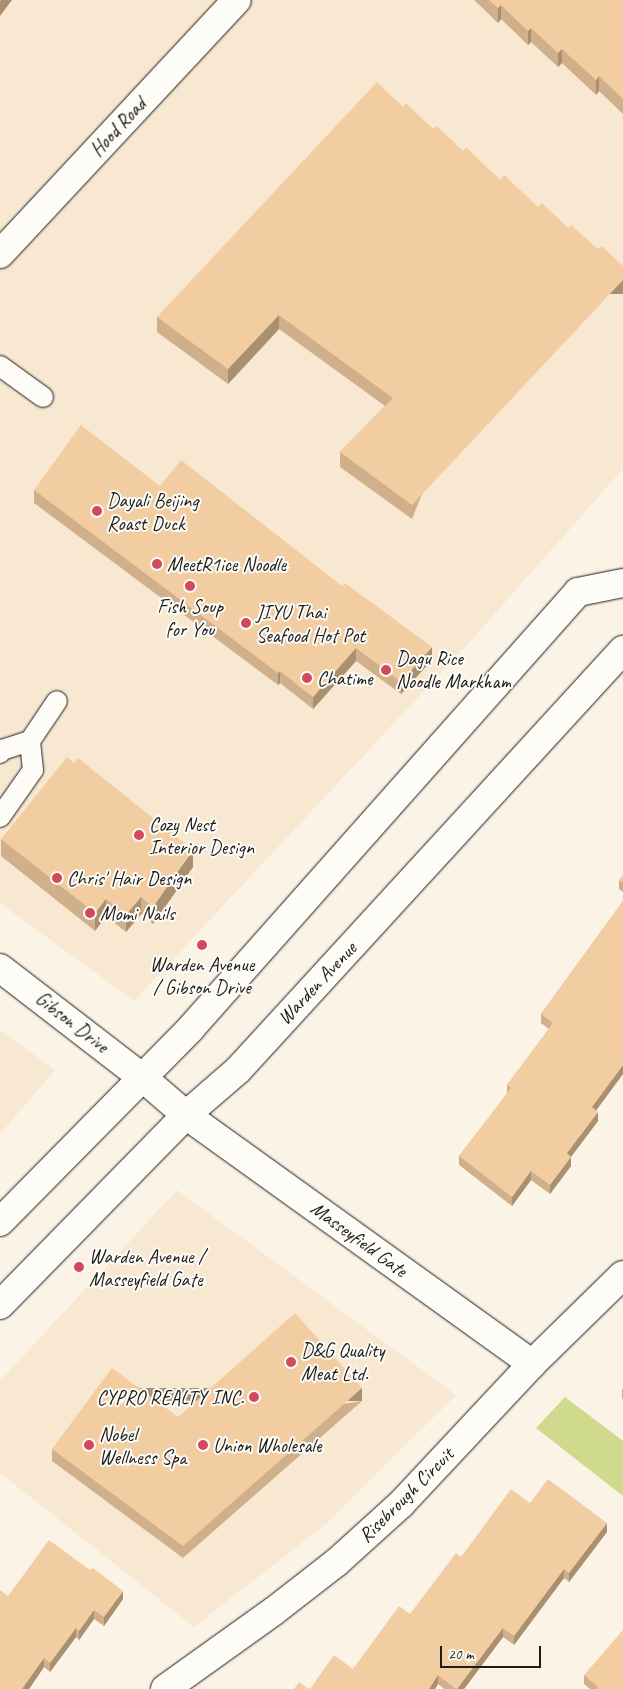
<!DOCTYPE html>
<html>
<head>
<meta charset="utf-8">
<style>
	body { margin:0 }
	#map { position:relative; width:623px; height:1689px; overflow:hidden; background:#fbf3e6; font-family:Caveat,sans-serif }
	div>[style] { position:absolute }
	.built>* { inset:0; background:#f8e8d2 }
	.green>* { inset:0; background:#cfda8d }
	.roads { filter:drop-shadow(0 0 1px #1c1c1c) drop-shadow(0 0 1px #1c1c1c) }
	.service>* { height:20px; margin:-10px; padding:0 10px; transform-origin:10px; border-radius:10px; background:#fdfcf7 }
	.minor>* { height:28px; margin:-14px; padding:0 14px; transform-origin:14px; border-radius:14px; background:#fdfcf7 }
	.tertiary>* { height:28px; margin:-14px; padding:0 14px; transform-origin:14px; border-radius:14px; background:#fdfcf7 }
	.secondary>* { height:28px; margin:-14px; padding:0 14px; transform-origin:14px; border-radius:14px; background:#fdfcf7 }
	.primary>* { height:28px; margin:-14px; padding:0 14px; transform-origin:14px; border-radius:14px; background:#fdfcf7 }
	.wall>* { inset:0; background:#d0b08b }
	.shaded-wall>* { inset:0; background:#a99071; transform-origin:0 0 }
	.building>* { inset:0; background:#f2cda2 }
	.dots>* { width:14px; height:14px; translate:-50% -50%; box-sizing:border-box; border:2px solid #fdfcf7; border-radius:50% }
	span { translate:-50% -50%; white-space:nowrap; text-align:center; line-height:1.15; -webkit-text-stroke:4px #fdfcf7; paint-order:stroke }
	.street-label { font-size:20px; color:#1c1c1c }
	.poi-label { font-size:20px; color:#1c1c1c }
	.left { translate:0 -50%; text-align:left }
	.right { translate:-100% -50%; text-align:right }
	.scale { position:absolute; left:440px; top:1646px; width:101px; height:22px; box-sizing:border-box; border:2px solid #1c1c1c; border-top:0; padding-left:6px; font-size:15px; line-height:18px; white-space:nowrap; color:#1c1c1c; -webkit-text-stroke:4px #fdfcf7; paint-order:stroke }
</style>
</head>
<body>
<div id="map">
	<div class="built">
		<i style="clip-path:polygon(0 0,623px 0,623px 469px,467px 645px,134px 1001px,0 903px)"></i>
		<i style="clip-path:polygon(0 1030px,55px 1070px,0 1134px)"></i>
		<i style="clip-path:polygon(177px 1190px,456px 1395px,326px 1524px,194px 1627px,0 1473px,0 1381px)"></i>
	</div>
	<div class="green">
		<i style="clip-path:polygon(565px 1397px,623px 1441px,623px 1496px,536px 1428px)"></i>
	</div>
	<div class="roads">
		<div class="service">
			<i style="left:0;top:366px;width:53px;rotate:35.8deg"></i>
			<i style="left:0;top:753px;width:4px;rotate:-56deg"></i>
			<i style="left:2px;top:750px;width:29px;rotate:-18deg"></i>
			<i style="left:30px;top:741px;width:48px;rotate:-56deg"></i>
			<i style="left:0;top:817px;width:57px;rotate:-54.9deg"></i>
			<i style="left:33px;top:770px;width:29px;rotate:-96deg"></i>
		</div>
		<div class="minor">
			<i style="left:0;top:254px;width:347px;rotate:-47deg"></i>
			<i style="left:143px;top:1078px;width:57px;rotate:40.7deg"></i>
		</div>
		<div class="tertiary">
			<i style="left:186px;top:1115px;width:426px;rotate:35.7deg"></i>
			<i style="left:165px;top:1689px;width:134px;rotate:-35.6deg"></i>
			<i style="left:274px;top:1611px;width:80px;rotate:-37.9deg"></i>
			<i style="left:337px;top:1562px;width:86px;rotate:-42.2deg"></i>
			<i style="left:401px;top:1504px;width:192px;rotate:-46.9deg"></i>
			<i style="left:532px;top:1364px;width:127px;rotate:-44.4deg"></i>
		</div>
		<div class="secondary">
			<i style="left:0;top:968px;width:180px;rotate:37.6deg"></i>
		</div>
		<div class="primary">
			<i style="left:0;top:1222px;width:272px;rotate:-45.4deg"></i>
			<i style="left:191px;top:1028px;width:583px;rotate:-48.41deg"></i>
			<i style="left:578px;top:592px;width:46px;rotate:-11.3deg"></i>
			<i style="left:0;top:1305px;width:266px;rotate:-45.6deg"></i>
			<i style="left:186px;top:1115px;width:69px;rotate:-40.9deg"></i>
			<i style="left:238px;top:1070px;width:570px;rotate:-47.49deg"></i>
		</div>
	</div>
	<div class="wall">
		<i style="clip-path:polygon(474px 0,623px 0,623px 114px,599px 91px,596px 95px,562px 63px,558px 67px,531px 42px,528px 45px,501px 19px,498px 23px)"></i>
		<i style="clip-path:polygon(403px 107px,463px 151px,500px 180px,538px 207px,412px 519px,340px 467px,340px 452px,385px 406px,279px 329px,228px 384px,157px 332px,157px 317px)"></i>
		<i style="clip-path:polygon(160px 486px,432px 660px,401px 694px,356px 661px,313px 709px,280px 683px,278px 685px,34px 503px,34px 490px)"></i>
		<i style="clip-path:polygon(1px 839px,193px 867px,153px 924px,141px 914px,126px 932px,106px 916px,95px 931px,1px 856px)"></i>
		<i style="clip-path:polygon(623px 875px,623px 892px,619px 889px,619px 880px)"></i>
		<i style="clip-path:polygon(623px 901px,623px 1074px,596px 1110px,598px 1121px,571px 1157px,571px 1166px,550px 1194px,531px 1180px,512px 1206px,459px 1165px,459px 1156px,507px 1094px,507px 1085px,549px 1029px,541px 1023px,541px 1014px)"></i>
		<i style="clip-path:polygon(623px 1388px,623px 1400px,622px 1398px,622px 1390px)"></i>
		<i style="clip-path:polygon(362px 1401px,183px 1558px,52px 1461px,52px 1449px)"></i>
		<i style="clip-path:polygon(530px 1503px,607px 1532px,569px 1582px,564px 1578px,514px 1645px,503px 1637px,464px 1689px,444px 1689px,438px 1684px,435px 1689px,310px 1689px,353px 1669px,410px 1614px,461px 1557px)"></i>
		<i style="clip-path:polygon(8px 1596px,123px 1599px,104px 1626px,94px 1619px,79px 1640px,76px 1637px,50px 1672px,44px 1667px,29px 1689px,0 1689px)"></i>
		<i style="clip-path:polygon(584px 1675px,623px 1689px,590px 1689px,584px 1684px)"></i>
	</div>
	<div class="shaded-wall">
		<i style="clip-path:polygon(1px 0,12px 0,0 16px,0 1px)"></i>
		<i style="clip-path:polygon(501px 5px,501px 19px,498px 23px,498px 8px)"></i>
		<i style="clip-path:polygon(531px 28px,531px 42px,528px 45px,528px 31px)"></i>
		<i style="clip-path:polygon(562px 49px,562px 63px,558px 67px,558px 53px)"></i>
		<i style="clip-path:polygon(599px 76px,599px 91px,596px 95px,596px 80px)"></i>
		<i style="left:623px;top:280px;width:14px;height:308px;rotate:90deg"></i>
		<i style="clip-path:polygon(279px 315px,279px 329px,228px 384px,228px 369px)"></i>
		<i style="clip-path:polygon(432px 647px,432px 660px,401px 694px,401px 682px)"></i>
		<i style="clip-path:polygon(356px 648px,356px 661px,313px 709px,313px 697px)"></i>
		<i style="clip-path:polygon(280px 671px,280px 683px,278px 685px,278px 673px)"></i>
		<i style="clip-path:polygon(193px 850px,193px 867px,153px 924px,153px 907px)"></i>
		<i style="clip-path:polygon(141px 897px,141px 914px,126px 932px,126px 915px)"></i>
		<i style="clip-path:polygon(106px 899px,106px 916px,95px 931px,95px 913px)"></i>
		<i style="clip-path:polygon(623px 1065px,623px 1074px,592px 1116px,592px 1107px)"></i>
		<i style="clip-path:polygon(598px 1112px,598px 1121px,567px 1162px,567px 1153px)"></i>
		<i style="clip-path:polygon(571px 1157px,571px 1166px,550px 1194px,550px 1185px)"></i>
		<i style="clip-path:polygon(531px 1171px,531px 1180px,512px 1206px,512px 1197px)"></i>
		<i style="left:362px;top:1388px;width:13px;height:239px;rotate:90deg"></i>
		<i style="clip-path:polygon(607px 1523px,607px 1532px,569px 1582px,569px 1573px)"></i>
		<i style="clip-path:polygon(564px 1569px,564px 1578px,514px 1645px,514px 1636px)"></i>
		<i style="clip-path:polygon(123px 1591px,123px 1599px,104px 1626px,104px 1617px)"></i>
		<i style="clip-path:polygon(94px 1610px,94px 1619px,79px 1640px,79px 1631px)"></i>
		<i style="clip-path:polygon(76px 1628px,76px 1637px,50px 1672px,50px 1663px)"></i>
		<i style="clip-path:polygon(503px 1628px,503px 1637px,464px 1689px,457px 1689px)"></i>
		<i style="clip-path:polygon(44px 1658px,44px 1667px,29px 1689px,22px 1689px)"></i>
		<i style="clip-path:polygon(438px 1675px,438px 1684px,435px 1689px,429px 1689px)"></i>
	</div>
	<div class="building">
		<i style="clip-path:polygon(489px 0,623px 0,623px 99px,599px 76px,596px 80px,562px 49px,558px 53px,531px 28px,528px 31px,501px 5px,498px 8px)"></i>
		<i style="clip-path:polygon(377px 82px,403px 107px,406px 103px,433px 129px,437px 126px,463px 151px,466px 147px,500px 180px,504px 175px,538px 207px,542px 203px,568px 228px,571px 225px,598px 249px,602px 246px,623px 266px,623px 280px,412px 505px,340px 452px,393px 398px,279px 315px,228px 369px,157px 317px)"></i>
		<i style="clip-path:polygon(81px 425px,160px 486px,181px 460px,342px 586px,345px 583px,432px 647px,401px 682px,356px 648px,313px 697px,280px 671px,278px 673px,34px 490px)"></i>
		<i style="clip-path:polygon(67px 757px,74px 763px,78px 758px,193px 850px,153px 907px,141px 897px,126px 915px,106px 899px,95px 913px,1px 839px)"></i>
		<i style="clip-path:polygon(623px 875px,623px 883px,619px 880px)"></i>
		<i style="clip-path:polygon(623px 901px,623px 1065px,592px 1107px,598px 1112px,567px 1153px,571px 1157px,550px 1185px,531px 1171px,512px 1197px,459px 1156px,511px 1088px,507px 1085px,553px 1023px,541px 1014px)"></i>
		<i style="clip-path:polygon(295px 1313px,362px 1388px,183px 1546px,52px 1449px,112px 1368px,178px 1417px)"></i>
		<i style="clip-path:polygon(548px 1479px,607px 1523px,569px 1573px,564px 1569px,514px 1636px,503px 1628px,457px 1689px,456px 1689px,438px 1675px,429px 1689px,310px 1689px,334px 1655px,353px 1669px,399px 1606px,410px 1614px,456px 1553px,461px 1557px,511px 1489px,530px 1503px)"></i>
		<i style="clip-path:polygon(49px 1540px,90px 1570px,93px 1568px,123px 1591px,104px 1617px,94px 1610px,79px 1631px,76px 1628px,50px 1663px,44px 1658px,22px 1689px,0 1689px,0 1590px,8px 1596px)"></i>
		<i style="clip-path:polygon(623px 1630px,623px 1689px,597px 1689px,598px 1687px,584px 1675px)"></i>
		<i style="clip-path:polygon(299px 1682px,309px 1689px,294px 1689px)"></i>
	</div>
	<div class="dots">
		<i style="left:97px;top:511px;background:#d1495b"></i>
		<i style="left:157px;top:564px;background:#d1495b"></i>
		<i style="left:190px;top:586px;background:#d1495b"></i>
		<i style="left:246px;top:623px;background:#d1495b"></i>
		<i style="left:386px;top:670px;background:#d1495b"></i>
		<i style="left:307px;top:678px;background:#d1495b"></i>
		<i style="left:139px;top:835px;background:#d1495b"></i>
		<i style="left:57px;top:878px;background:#d1495b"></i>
		<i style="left:90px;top:913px;background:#d1495b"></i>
		<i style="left:202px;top:945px;background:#d1495b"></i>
		<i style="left:79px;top:1267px;background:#d1495b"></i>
		<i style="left:291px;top:1362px;background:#d1495b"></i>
		<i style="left:254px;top:1397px;background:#d1495b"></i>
		<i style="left:89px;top:1445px;background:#d1495b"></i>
		<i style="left:203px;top:1445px;background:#d1495b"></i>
	</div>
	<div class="street-label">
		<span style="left:118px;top:127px;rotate:-47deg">Hood Road</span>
		<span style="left:317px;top:983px;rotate:-47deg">Warden Avenue</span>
		<span style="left:72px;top:1022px;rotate:38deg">Gibson Drive</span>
		<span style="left:359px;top:1239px;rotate:36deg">Masseyfield Gate</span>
		<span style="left:406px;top:1495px;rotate:-45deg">Risebrough Circuit</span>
	</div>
	<div class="poi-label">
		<span class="left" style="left:107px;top:512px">Dayali Beijing<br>Roast Duck</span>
		<span class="left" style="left:167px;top:564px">MeetR1ice Noodle</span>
		<span style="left:190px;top:618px">Fish Soup<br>for You</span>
		<span class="left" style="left:256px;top:624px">JIYU Thai<br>Seafood Hot Pot</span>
		<span class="left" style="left:396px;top:670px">Dagu Rice<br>Noodle Markham</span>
		<span class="left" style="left:317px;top:678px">Chatime</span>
		<span class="left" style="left:149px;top:836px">Cozy Nest<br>Interior Design</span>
		<span class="left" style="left:67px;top:878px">Chris' Hair Design</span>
		<span class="left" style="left:100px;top:913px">Momi Nails</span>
		<span style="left:202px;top:976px">Warden Avenue<br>/ Gibson Drive</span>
		<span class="left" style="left:89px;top:1268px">Warden Avenue /<br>Masseyfield Gate</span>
		<span class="left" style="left:301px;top:1362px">D&amp;G Quality<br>Meat Ltd.</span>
		<span class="right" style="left:244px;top:1397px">CYPRO REALTY INC.</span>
		<span class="left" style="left:99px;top:1446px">Nobel<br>Wellness Spa</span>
		<span class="left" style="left:213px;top:1445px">Union Wholesale</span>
	</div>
	<div class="scale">20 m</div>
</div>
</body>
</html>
